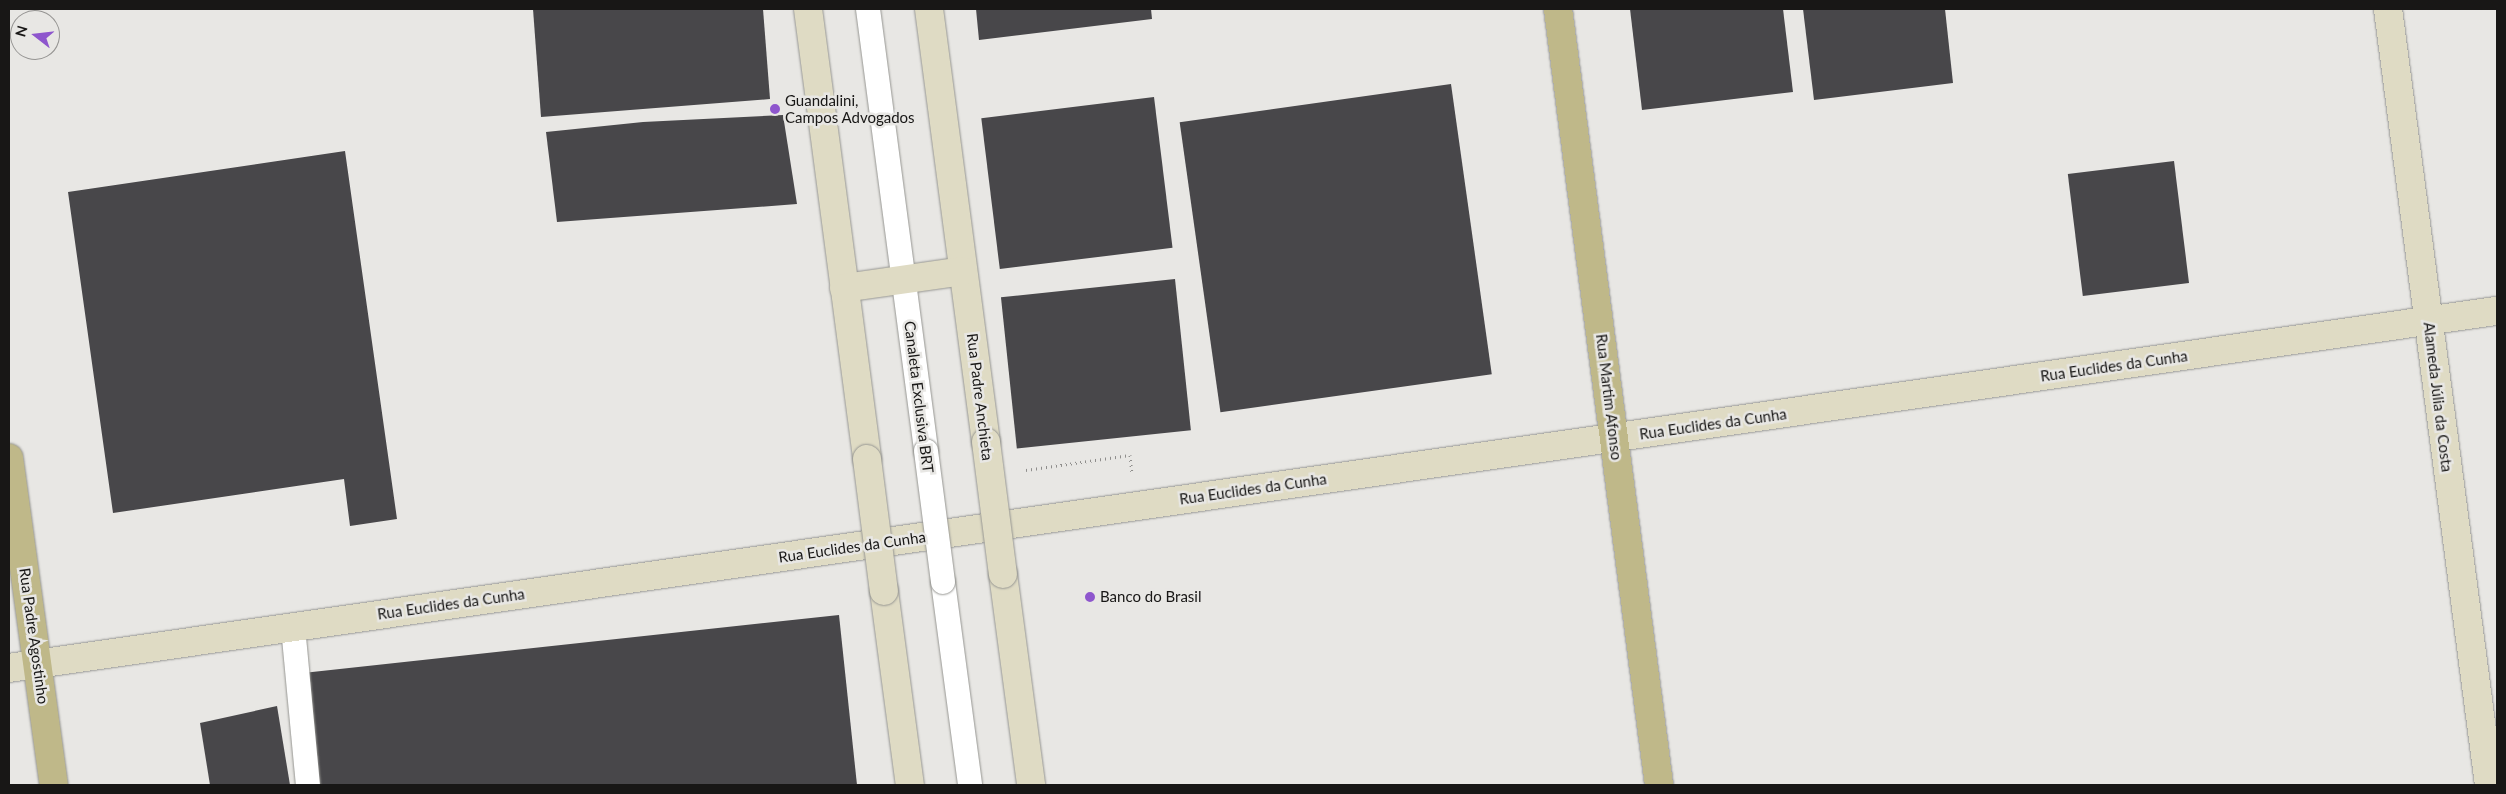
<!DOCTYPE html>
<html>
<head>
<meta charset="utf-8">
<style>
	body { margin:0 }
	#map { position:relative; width:2506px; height:794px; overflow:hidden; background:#e8e7e4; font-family:Lato,sans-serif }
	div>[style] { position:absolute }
	.building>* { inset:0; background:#48474a; transform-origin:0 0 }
	.path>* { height:3px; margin-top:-1.5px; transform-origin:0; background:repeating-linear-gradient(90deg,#8f8e8c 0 1px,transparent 0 5px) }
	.roads { filter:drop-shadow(0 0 1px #969692) drop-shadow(0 0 1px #969692) }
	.lane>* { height:24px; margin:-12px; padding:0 12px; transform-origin:12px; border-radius:12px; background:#fff }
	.secondary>* { height:28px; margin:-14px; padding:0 14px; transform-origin:14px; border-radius:14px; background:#dfdbc4 }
	.primary>* { height:28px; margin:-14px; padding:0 14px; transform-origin:14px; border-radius:14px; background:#bfb889 }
	.bridges { filter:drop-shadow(0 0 1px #969692) drop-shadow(0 0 1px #969692) }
	.lane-bridge>* { height:24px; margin:-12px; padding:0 12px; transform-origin:12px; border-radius:12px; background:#fff }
	.secondary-bridge>* { height:28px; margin:-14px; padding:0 14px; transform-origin:14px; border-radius:14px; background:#dfdbc4 }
	.dots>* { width:14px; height:14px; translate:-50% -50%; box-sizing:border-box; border:2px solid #e8e7e4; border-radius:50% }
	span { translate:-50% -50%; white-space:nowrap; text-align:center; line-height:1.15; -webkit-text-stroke:5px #e8e7e4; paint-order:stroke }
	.poi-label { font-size:15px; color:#181716 }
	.left { translate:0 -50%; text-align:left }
	.street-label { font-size:15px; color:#181716 }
	.frame { position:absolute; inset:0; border:10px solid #181716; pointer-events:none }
	.north { position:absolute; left:10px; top:10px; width:50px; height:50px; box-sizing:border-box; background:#e8e7e4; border:1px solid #959492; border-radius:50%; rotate:286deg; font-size:14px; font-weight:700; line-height:20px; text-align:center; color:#181716 }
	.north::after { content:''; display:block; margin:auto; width:18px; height:22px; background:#8e56cd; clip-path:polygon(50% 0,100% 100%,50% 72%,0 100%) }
</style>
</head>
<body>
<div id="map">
	<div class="building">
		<i style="clip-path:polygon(533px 9px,763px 9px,770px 99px,541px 117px)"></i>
		<i style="clip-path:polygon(976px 9px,1151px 9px,1152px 19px,979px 40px)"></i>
		<i style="clip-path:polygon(1630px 9px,1783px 9px,1793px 92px,1642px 110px)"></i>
		<i style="clip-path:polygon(1803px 9px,1945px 9px,1953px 83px,1814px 100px)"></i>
		<i style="left:1451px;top:84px;width:293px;height:274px;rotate:82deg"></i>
		<i style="left:1154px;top:97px;width:152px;height:174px;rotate:83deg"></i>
		<i style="clip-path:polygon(783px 115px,797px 204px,557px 222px,546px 132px,643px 122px)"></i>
		<i style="clip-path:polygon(345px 151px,397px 519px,350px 526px,344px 479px,113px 513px,68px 192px)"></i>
		<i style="left:2174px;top:161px;width:123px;height:107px;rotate:83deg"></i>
		<i style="left:1175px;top:279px;width:152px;height:175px;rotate:84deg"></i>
		<i style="clip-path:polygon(839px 615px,857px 785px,315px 785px,303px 673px)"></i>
		<i style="clip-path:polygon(277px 706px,290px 785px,210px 785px,200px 723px)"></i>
	</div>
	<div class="path">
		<i style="left:1026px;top:470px;width:105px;rotate:-8.2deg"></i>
		<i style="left:1130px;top:455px;width:18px;rotate:84deg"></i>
	</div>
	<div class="roads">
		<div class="lane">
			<i style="left:868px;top:9px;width:446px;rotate:82.5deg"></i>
			<i style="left:943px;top:582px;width:205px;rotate:82.4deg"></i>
			<i style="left:293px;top:627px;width:159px;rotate:84.6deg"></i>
		</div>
		<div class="secondary">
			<i style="left:808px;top:9px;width:454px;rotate:82.5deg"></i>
			<i style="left:929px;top:9px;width:437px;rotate:82.5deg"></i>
			<i style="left:2388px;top:9px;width:783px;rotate:82.58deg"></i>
			<i style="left:844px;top:288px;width:120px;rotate:-8.1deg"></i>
			<i style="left:1003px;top:574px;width:213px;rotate:82.4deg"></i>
			<i style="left:884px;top:591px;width:196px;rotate:82.4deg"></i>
			<i style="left:9px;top:668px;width:2513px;rotate:-8.17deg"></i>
		</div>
		<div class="primary">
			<i style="left:1558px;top:9px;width:783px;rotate:82.58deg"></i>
			<i style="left:9px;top:458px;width:330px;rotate:82.2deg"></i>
		</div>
	</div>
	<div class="bridges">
		<div class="lane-bridge">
			<i style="left:926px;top:451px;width:132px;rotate:82.6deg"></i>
		</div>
		<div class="secondary-bridge">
			<i style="left:986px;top:442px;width:133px;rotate:82.7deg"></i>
			<i style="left:867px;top:459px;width:133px;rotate:82.7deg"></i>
		</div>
	</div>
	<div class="dots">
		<i style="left:775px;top:109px;background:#8e56cd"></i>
		<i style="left:1090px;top:597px;background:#8e56cd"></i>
	</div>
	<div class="poi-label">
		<span class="left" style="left:785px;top:109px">Guandalini,<br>Campos Advogados</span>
		<span class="left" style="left:1100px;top:597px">Banco do Brasil</span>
	</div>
	<div class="street-label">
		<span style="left:2114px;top:366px;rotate:-8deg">Rua Euclides da Cunha</span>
		<span style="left:919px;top:397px;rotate:83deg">Canaleta Exclusiva BRT</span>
		<span style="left:980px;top:397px;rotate:83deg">Rua Padre Anchieta</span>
		<span style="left:1609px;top:397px;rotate:83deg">Rua Martim Afonso</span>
		<span style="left:2438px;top:397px;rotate:83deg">Alameda Júlia da Costa</span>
		<span style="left:1713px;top:424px;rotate:-8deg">Rua Euclides da Cunha</span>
		<span style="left:1253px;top:489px;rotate:-8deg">Rua Euclides da Cunha</span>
		<span style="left:852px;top:547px;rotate:-8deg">Rua Euclides da Cunha</span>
		<span style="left:451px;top:604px;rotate:-8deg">Rua Euclides da Cunha</span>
		<span style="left:34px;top:636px;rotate:82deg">Rua Padre Agostinho</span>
	</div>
	<div class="frame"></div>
	<div class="north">N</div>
</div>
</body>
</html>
